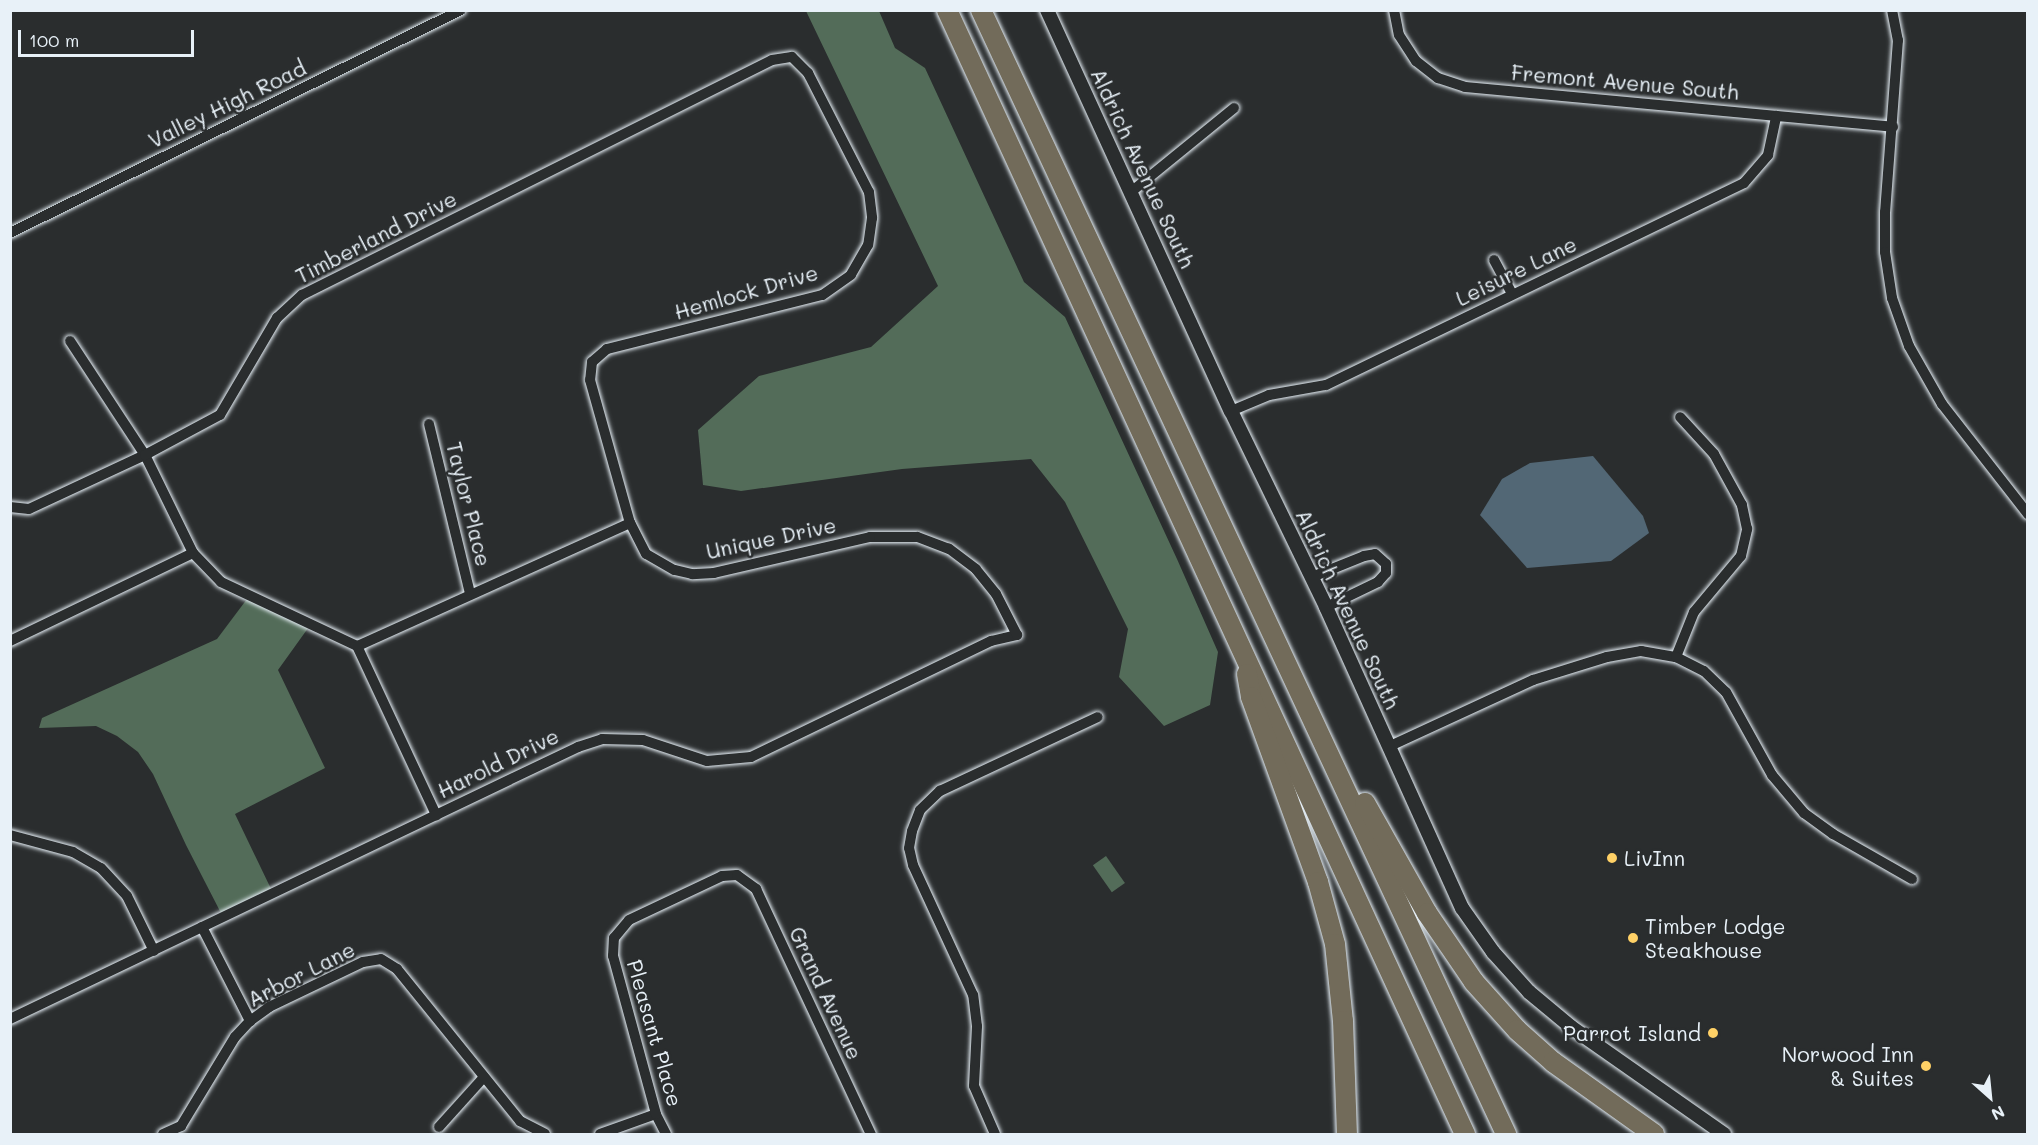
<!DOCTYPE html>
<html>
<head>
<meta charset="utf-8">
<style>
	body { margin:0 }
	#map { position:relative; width:2038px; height:1145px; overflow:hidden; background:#2a2d2e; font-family:Mali,sans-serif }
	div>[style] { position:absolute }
	.green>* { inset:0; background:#536c59; transform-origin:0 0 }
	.water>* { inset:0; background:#526775 }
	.roads { filter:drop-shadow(0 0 2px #e8f1f8) drop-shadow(0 0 2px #e8f1f8) }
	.minor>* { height:10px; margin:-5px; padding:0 5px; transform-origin:5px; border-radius:5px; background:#2a2d2e }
	.tertiary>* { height:14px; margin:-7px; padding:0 7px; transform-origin:7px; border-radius:7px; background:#2a2d2e }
	.motorway>* { height:20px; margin:-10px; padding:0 10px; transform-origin:10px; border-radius:10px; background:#726b5a }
	.dots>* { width:16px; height:16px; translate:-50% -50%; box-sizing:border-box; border:3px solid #2a2d2e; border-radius:50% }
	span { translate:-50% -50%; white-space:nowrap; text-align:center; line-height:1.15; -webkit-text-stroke:5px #2a2d2e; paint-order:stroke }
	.street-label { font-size:21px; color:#e8f1f8 }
	.poi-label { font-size:21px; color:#e8f1f8 }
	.left { translate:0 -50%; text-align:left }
	.right { translate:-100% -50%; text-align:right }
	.frame { position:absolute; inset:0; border:12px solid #e8f1f8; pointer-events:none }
	.north { position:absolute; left:1960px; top:1067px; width:60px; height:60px; -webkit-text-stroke:4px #2a2d2e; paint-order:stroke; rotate:153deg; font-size:16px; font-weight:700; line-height:24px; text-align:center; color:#e8f1f8 }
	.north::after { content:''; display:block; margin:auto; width:21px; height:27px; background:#e8f1f8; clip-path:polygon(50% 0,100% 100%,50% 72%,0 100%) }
	.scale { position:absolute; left:18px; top:30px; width:176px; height:27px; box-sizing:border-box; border:3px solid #e8f1f8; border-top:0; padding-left:8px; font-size:18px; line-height:21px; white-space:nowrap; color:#e8f1f8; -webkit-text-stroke:4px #2a2d2e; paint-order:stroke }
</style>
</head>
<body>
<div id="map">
	<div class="green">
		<i style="clip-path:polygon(806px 11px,879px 11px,895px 48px,925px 68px,1024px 282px,1065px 317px,1177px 559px,1218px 652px,1210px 705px,1164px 726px,1119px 677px,1128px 629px,1065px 502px,1031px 459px,902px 469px,741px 491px,703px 485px,698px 430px,759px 376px,871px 347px,938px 286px)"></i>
		<i style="clip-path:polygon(250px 595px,311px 624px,278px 670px,325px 768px,235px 814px,273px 893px,223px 917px,186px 845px,153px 774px,138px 752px,117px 736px,96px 726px,39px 728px,42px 718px,217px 639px)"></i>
		<i style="left:1106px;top:856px;width:33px;height:16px;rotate:55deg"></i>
	</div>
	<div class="water">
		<i style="clip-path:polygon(1593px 456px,1643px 516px,1649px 533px,1611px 561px,1527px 568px,1480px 515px,1502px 479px,1530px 463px)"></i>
	</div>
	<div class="roads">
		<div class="minor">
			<i style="left:1394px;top:10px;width:25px;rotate:79deg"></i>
			<i style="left:1399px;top:35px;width:31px;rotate:57deg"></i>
			<i style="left:1416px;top:61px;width:28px;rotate:38deg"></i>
			<i style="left:1438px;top:78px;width:28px;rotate:18deg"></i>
			<i style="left:1465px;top:87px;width:430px;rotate:5.3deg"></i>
			<i style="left:1892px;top:10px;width:31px;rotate:79deg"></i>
			<i style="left:1898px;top:40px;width:172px;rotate:94.3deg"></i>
			<i style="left:1885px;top:212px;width:40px;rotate:90deg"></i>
			<i style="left:1885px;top:252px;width:47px;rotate:81.3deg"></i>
			<i style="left:1892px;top:298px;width:51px;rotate:70.5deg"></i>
			<i style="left:1909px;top:346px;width:67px;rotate:60.4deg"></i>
			<i style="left:1942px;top:404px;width:140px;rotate:52deg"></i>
			<i style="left:1131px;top:192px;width:133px;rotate:-39.2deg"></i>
			<i style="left:10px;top:233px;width:503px;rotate:-26.31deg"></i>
			<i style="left:1494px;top:260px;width:38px;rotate:62deg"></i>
			<i style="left:70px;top:341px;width:136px;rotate:56.7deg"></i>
			<i style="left:145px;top:455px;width:109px;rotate:63.9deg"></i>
			<i style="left:193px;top:553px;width:40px;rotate:46deg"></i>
			<i style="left:221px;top:582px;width:150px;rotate:25.2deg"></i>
			<i style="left:357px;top:646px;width:187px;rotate:64.9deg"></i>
			<i style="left:1231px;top:411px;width:41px;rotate:-22.8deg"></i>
			<i style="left:1269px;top:395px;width:58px;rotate:-10deg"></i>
			<i style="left:1326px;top:385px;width:464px;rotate:-25.8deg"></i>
			<i style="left:1744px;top:183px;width:37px;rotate:-49deg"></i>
			<i style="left:1768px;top:155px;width:40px;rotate:-78deg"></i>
			<i style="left:429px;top:424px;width:174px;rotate:76.4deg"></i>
			<i style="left:10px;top:507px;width:19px;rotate:6deg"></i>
			<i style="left:29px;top:509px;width:128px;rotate:-25deg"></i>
			<i style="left:145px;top:455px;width:85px;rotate:-28.1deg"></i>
			<i style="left:220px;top:415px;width:113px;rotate:-59.6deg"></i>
			<i style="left:277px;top:318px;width:34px;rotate:-43deg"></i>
			<i style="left:302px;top:295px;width:525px;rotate:-26.57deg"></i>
			<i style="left:772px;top:60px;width:20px;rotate:-9deg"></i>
			<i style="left:792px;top:57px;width:23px;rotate:45deg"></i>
			<i style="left:808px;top:73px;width:134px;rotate:62.9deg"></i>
			<i style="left:869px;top:192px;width:26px;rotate:83deg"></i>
			<i style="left:872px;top:218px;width:27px;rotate:98deg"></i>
			<i style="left:868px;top:245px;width:34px;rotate:120deg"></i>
			<i style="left:851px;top:275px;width:35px;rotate:145deg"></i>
			<i style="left:822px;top:295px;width:222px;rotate:165.9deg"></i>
			<i style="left:607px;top:349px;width:20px;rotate:139deg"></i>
			<i style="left:592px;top:362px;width:18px;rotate:96deg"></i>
			<i style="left:590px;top:380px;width:148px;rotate:74.4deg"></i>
			<i style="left:1312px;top:577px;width:56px;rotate:-22deg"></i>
			<i style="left:1364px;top:556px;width:11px;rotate:-10deg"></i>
			<i style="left:1375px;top:554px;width:15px;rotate:42deg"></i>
			<i style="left:1386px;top:564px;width:9px;rotate:90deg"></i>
			<i style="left:1386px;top:573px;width:12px;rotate:132deg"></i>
			<i style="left:1378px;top:582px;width:58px;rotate:154.3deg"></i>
			<i style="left:10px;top:641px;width:203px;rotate:-25.7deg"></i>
			<i style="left:1676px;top:657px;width:48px;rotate:-68.2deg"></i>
			<i style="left:1694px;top:612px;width:73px;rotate:-50deg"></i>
			<i style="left:1741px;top:556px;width:28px;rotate:-77deg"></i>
			<i style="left:1747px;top:529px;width:25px;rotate:-102deg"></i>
			<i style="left:1742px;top:505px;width:58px;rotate:-118.8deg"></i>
			<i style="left:1714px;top:454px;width:50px;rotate:-132.6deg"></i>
			<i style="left:1388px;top:747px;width:160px;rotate:-24.8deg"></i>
			<i style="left:1533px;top:680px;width:77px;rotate:-17.3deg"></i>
			<i style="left:1607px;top:657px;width:35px;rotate:-10deg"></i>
			<i style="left:1641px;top:651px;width:36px;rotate:10deg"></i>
			<i style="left:1676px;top:657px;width:31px;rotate:27deg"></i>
			<i style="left:1704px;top:671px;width:30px;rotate:44deg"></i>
			<i style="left:1726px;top:692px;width:95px;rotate:61deg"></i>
			<i style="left:1772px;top:775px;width:50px;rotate:49.9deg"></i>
			<i style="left:1804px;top:813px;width:36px;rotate:36deg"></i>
			<i style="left:1833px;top:834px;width:91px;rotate:29.7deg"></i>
			<i style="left:10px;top:835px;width:65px;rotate:15.1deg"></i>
			<i style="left:73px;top:852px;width:32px;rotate:30deg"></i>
			<i style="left:101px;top:868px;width:38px;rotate:47deg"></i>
			<i style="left:127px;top:896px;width:61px;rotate:63.9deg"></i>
			<i style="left:202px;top:927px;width:106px;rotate:62.9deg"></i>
			<i style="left:10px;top:1019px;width:630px;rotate:-25.59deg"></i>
			<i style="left:578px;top:747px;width:25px;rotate:-18deg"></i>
			<i style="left:602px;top:739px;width:41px;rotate:1.4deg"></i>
			<i style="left:643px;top:740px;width:67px;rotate:18.2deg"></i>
			<i style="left:707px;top:761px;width:44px;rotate:-5.2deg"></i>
			<i style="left:751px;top:757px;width:267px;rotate:-25.8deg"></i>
			<i style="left:991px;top:641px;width:27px;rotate:-13deg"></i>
			<i style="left:1017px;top:635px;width:46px;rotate:-117.1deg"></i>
			<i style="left:996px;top:594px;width:32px;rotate:-129deg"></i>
			<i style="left:976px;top:569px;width:34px;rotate:-143deg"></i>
			<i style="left:949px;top:549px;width:34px;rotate:-159deg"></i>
			<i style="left:917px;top:537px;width:47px;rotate:180deg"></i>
			<i style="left:870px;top:537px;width:160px;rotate:167deg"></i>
			<i style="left:714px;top:573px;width:22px;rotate:177deg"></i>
			<i style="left:692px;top:574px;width:18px;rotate:-167deg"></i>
			<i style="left:674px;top:570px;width:32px;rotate:-150deg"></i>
			<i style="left:646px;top:554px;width:35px;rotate:-117deg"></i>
			<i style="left:630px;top:523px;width:299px;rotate:155.7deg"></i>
			<i style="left:439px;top:1127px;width:67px;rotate:-48deg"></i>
			<i style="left:163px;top:1134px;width:20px;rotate:-24deg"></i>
			<i style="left:181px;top:1126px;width:104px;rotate:-58.8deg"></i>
			<i style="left:235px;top:1037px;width:22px;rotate:-47deg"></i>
			<i style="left:250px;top:1021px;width:24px;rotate:-36deg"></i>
			<i style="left:269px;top:1007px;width:104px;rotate:-25.6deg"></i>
			<i style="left:363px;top:962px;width:18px;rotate:-9deg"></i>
			<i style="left:381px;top:959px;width:19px;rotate:32deg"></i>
			<i style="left:397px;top:969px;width:196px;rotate:51deg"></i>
			<i style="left:520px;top:1121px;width:28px;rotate:27deg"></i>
			<i style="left:600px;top:1134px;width:59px;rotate:-19.7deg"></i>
			<i style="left:666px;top:1134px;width:22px;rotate:-117deg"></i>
			<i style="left:656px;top:1114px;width:164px;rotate:-105.2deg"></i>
			<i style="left:613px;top:956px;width:18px;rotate:-87deg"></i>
			<i style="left:614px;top:938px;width:23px;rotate:-50deg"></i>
			<i style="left:629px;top:920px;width:103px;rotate:-25.3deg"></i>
			<i style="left:722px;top:876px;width:15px;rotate:-4deg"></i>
			<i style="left:737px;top:875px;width:24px;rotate:36deg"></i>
			<i style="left:756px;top:889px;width:271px;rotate:64.9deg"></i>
			<i style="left:995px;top:1134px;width:52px;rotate:-113.6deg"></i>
			<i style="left:974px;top:1086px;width:60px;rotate:-87.1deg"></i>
			<i style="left:977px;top:1026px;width:31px;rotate:-97deg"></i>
			<i style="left:973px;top:995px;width:143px;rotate:-114.8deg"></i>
			<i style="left:913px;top:865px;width:17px;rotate:-103deg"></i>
			<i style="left:909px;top:848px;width:17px;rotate:-80deg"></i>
			<i style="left:912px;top:831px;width:22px;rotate:-69deg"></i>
			<i style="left:920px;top:810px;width:28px;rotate:-44deg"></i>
			<i style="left:940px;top:791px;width:174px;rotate:-25.1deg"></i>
		</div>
		<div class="tertiary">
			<i style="left:1047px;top:10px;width:441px;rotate:65.4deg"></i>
			<i style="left:1231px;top:411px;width:218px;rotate:64.1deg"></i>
			<i style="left:1326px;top:607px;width:330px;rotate:65.7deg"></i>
			<i style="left:1462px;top:908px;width:54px;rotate:54.8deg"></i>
			<i style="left:1493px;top:952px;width:54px;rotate:48deg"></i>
			<i style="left:1529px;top:992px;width:55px;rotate:39.8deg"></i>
			<i style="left:1571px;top:1027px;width:187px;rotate:35deg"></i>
		</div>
		<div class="motorway">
			<i style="left:947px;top:10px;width:1238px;rotate:65.26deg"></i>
			<i style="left:981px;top:10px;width:1241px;rotate:64.96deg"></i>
			<i style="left:1247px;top:674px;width:23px;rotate:80deg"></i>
			<i style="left:1251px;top:697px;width:197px;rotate:70.1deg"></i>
			<i style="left:1318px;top:882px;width:64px;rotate:74.7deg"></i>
			<i style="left:1335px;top:944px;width:77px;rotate:84.1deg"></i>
			<i style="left:1343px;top:1021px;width:113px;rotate:88deg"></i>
			<i style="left:1365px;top:803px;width:126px;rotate:60.6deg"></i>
			<i style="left:1427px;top:913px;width:83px;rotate:55.7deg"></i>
			<i style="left:1474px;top:982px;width:64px;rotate:48.1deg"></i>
			<i style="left:1517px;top:1030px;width:48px;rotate:41.6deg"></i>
			<i style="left:1553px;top:1062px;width:124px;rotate:35.5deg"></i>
		</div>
	</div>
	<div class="dots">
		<i style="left:1612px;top:858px;background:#ffd166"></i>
		<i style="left:1633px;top:938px;background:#ffd166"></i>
		<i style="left:1713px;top:1033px;background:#ffd166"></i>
		<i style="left:1926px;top:1066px;background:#ffd166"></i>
	</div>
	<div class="street-label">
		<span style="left:1625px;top:82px;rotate:5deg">Fremont Avenue South</span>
		<span style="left:227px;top:104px;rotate:-26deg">Valley High Road</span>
		<span style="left:1143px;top:168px;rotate:65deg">Aldrich Avenue South</span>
		<span style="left:376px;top:237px;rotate:-27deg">Timberland Drive</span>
		<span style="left:1516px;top:271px;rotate:-26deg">Leisure Lane</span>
		<span style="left:746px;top:292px;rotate:-16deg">Hemlock Drive</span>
		<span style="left:469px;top:504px;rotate:76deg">Taylor Place</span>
		<span style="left:771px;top:538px;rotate:-12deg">Unique Drive</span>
		<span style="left:1348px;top:609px;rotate:65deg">Aldrich Avenue South</span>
		<span style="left:498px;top:763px;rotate:-26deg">Harold Drive</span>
		<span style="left:301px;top:974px;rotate:-27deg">Arbor Lane</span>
		<span style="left:826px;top:993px;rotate:65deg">Grand Avenue</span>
		<span style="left:655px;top:1033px;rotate:74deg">Pleasant Place</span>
	</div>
	<div class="poi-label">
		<span class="left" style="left:1624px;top:858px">LivInn</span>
		<span class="left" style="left:1645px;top:938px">Timber Lodge<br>Steakhouse</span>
		<span class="right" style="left:1701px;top:1033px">Parrot Island</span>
		<span class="right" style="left:1914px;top:1066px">Norwood Inn<br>&amp; Suites</span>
	</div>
	<div class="frame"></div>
	<div class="north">N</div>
	<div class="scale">100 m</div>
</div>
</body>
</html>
